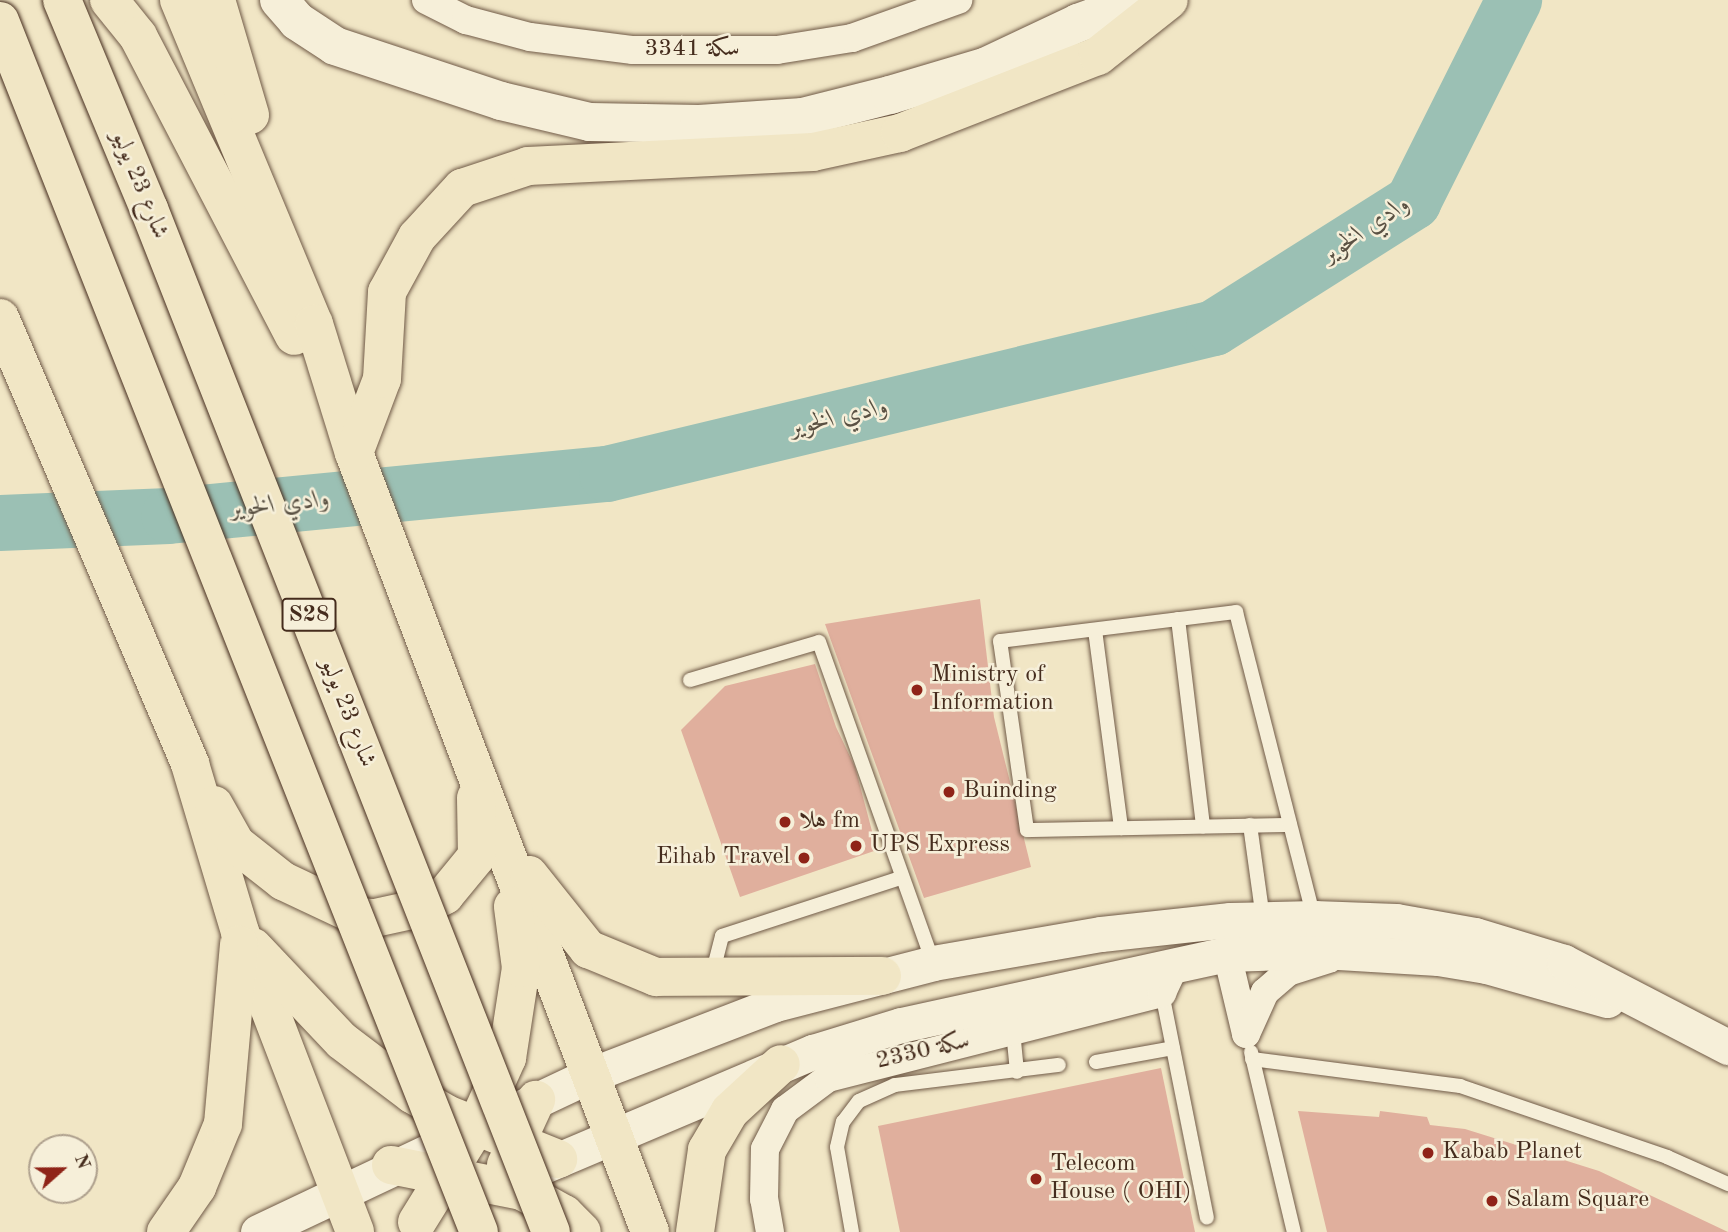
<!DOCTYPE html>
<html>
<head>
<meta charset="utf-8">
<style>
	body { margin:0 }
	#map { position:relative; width:1728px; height:1232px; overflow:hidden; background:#f1e6c5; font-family:"Old Standard TT",Amiri,serif }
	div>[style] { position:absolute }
	.river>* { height:56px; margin:-28px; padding:0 28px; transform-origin:28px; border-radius:28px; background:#9bc0b4 }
	.building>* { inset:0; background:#e0af9d }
	.roads { filter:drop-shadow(0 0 2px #705a47) drop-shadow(0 0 2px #705a47) }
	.service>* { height:14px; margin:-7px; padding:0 7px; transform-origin:7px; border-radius:7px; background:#f6efd9 }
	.minor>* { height:28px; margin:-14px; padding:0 14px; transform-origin:14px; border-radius:14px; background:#f6efd9 }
	.tertiary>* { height:35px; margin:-17.5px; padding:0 17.5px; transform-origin:17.5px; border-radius:17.5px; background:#f6efd9 }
	.secondary>* { height:38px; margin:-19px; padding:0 19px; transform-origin:19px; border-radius:19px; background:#f6efd9 }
	.primary>* { height:38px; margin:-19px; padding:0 19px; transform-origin:19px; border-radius:19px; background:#f1e6c5 }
	.bridges { filter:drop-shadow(0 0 2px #452c1d) drop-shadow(0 0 2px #452c1d) }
	.primary-bridge>* { height:38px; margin:-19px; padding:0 19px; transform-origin:19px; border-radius:19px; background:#f1e6c5 }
	.dots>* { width:19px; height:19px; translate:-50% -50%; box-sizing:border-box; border:4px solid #f6efd9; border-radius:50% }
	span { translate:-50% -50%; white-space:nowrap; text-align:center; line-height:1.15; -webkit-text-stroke:5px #f6efd9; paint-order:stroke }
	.shield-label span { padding:2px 5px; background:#f6efd9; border:2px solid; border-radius:5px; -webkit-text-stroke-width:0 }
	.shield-label { font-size:23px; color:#452c1d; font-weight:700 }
	.street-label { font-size:24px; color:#452c1d }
	.poi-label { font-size:24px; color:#452c1d }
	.left { translate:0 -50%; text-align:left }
	.right { translate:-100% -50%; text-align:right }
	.water-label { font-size:26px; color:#5a5143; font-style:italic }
	.north { position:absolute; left:28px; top:1134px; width:70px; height:70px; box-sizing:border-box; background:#f6efd9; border:2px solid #afa18e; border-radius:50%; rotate:69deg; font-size:19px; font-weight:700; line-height:28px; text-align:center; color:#452c1d }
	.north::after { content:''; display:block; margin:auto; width:24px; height:32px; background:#8f2418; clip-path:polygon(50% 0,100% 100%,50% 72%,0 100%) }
</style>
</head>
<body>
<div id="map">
	<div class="river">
		<i style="left:0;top:523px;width:169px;rotate:-2.4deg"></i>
		<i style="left:169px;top:516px;width:440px;rotate:-5.5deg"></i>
		<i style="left:607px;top:474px;width:624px;rotate:-13.52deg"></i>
		<i style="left:1214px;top:328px;width:236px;rotate:-32.3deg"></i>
		<i style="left:1413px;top:202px;width:226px;rotate:-63.4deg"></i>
	</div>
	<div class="building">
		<i style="clip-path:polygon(980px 599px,994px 717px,1031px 867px,924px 898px,825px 624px)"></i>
		<i style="clip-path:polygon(815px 664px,836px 727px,855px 767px,877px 850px,740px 897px,681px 730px,725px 686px)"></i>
		<i style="clip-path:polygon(1161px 1068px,1195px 1232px,900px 1232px,878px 1126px)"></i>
		<i style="clip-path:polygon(1298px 1111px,1379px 1117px,1380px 1111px,1427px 1117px,1430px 1125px,1465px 1129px,1599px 1171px,1728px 1232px,1327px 1232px)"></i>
	</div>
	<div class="roads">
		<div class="service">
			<i style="left:1178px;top:619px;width:209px;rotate:83.1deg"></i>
			<i style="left:1095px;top:630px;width:200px;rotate:82.5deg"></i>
			<i style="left:690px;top:680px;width:134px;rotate:-16.4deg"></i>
			<i style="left:819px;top:642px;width:341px;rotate:70.4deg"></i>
			<i style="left:1250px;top:825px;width:95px;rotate:82.1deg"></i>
			<i style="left:1290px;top:825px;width:263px;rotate:178.9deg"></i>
			<i style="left:1027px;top:830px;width:191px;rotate:-98.1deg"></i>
			<i style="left:1000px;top:641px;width:238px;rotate:-7deg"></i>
			<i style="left:1236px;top:612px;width:315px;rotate:75.7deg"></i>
			<i style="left:712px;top:975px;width:40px;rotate:-75.6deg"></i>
			<i style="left:722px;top:936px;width:188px;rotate:-18deg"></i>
			<i style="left:1162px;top:993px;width:229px;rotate:78.7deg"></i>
			<i style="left:1013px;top:1031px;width:41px;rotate:84.4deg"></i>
			<i style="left:1251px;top:1052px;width:185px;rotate:76.6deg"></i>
			<i style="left:1252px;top:1059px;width:210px;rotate:7.4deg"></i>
			<i style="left:1460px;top:1086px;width:219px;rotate:18.9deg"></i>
			<i style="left:1667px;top:1157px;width:67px;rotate:23.9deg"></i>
			<i style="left:1096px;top:1062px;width:78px;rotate:-10.3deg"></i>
			<i style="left:852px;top:1232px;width:86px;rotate:-100deg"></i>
			<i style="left:837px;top:1147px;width:26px;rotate:-77deg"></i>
			<i style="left:843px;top:1122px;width:26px;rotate:-53deg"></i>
			<i style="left:859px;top:1101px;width:39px;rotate:-24deg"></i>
			<i style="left:895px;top:1085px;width:165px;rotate:-7deg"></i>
		</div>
		<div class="minor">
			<i style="left:426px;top:0;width:45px;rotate:26.6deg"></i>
			<i style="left:466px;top:20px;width:66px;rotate:14.9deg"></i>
			<i style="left:530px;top:37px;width:104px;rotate:7.2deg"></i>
			<i style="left:633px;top:50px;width:144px"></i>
			<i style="left:777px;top:50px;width:76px;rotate:-9.1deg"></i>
			<i style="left:852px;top:38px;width:113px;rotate:-19.7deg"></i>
			<i style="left:1227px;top:954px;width:82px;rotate:76.6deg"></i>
			<i style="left:1246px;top:1034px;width:46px;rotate:-65.7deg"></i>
			<i style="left:1265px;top:992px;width:30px;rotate:-41deg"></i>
			<i style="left:1288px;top:972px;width:43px;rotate:-17.6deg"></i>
			<i style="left:770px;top:1232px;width:34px;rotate:-100deg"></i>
			<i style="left:764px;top:1199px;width:50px;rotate:-88.9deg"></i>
			<i style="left:765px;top:1149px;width:44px;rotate:-62.9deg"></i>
			<i style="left:785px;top:1110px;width:54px;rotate:-36.7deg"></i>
			<i style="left:828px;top:1078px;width:345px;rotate:-14.3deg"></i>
			<i style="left:1162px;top:993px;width:33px;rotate:-65deg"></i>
		</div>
		<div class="tertiary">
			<i style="left:532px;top:1171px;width:305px;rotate:-23deg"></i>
			<i style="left:813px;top:1052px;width:92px;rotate:-17.1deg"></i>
			<i style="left:901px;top:1025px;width:334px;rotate:-12.3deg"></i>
			<i style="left:1227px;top:954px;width:95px;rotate:-1.8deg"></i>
			<i style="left:1322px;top:951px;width:116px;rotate:3.5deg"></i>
			<i style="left:1438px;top:958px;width:49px;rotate:9.5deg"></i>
			<i style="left:1486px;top:966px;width:126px;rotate:15.7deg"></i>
			<i style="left:258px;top:1232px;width:370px;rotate:-25.3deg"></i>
			<i style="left:593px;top:1074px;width:195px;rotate:-21deg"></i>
			<i style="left:775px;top:1004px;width:163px;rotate:-14.5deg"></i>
			<i style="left:933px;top:963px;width:170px;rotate:-9.8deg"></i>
			<i style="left:1101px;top:934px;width:130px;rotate:-6.2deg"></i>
			<i style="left:1230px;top:920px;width:84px;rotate:-1.4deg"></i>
			<i style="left:1314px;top:918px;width:82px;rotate:2.1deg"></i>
			<i style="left:1396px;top:921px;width:80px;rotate:10deg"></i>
			<i style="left:1475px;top:935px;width:93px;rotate:16.9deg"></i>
			<i style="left:1564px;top:962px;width:185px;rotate:27.4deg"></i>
		</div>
		<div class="secondary">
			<i style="left:279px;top:0;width:28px;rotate:49deg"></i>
			<i style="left:297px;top:21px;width:45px;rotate:33.3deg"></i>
			<i style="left:335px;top:46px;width:175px;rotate:18.3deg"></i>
			<i style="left:501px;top:101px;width:91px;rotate:13.3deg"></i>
			<i style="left:590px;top:122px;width:109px;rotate:1.1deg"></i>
			<i style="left:699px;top:124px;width:104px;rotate:-3.9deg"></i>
			<i style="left:803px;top:117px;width:90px;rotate:-14.2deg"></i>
			<i style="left:890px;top:95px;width:101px;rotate:-16.6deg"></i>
			<i style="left:987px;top:66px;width:101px;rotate:-25.3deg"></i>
			<i style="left:1078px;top:23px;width:68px;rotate:-19.8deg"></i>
		</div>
		<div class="primary">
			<i style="left:109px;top:0;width:46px;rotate:51.1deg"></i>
			<i style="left:138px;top:36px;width:338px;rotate:62.5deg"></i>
			<i style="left:179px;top:0;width:351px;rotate:67.4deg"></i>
			<i style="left:314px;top:324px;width:135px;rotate:72.8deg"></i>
			<i style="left:354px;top:453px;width:833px;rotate:69.19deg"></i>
			<i style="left:216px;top:0;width:120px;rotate:73.5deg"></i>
			<i style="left:0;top:318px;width:485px;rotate:66.9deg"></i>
			<i style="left:190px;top:764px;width:175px;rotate:73.4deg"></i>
			<i style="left:240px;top:932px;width:321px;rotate:69deg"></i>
			<i style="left:354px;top:453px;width:79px;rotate:-69.3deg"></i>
			<i style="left:382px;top:379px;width:87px;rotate:-86.7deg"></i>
			<i style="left:387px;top:292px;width:63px;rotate:-61.4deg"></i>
			<i style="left:417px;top:237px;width:67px;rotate:-47.4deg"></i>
			<i style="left:462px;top:188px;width:70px;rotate:-18.4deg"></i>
			<i style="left:528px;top:166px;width:285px;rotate:-2.8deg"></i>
			<i style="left:813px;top:152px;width:89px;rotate:-12.3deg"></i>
			<i style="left:900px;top:133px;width:212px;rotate:-21.3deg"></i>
			<i style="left:1098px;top:56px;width:90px;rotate:-38.3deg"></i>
			<i style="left:214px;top:805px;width:45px;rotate:60.6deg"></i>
			<i style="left:236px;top:844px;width:60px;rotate:38.2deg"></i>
			<i style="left:283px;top:881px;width:84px;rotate:25.3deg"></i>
			<i style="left:359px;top:917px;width:16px;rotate:4deg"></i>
			<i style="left:375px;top:918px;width:47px;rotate:-12.3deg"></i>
			<i style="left:421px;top:908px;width:27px;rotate:-28deg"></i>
			<i style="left:445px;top:895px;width:50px;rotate:-50.6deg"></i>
			<i style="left:477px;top:856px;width:58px;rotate:-91deg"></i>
			<i style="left:529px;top:875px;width:95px;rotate:51.4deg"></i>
			<i style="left:588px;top:949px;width:74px;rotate:22.4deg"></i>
			<i style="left:656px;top:977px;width:226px;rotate:-0.3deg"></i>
			<i style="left:253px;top:947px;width:129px;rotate:46.6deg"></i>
			<i style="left:342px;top:1041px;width:88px;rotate:37.1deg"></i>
			<i style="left:412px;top:1094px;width:39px;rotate:30deg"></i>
			<i style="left:446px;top:1114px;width:121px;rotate:21.9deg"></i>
			<i style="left:391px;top:1165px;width:134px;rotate:11.2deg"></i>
			<i style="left:522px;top:1191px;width:48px;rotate:28.7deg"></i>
			<i style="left:564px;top:1214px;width:25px;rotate:45deg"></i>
			<i style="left:506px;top:1165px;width:72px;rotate:-65.2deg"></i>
			<i style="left:417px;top:1222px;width:112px;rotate:-58.2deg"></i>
			<i style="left:476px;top:1127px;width:76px;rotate:-65.8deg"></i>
			<i style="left:507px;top:1058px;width:91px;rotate:-81.2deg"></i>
			<i style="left:521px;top:968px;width:62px;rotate:-97.5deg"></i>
			<i style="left:166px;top:1232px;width:55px;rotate:-55.4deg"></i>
			<i style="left:197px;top:1187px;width:68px;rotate:-67.6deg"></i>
			<i style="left:223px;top:1124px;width:180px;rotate:-84.9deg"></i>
			<i style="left:695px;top:1232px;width:83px;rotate:-81.7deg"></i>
			<i style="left:707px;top:1150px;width:45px;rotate:-59.5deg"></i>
			<i style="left:730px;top:1111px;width:69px;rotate:-42.7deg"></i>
		</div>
	</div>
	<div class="bridges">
		<div class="primary-bridge">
			<i style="left:62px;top:0;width:226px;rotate:67.4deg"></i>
			<i style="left:149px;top:209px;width:1099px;rotate:68.55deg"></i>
			<i style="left:0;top:21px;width:1302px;rotate:68.42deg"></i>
		</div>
	</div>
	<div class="dots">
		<i style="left:917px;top:690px;background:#8f2418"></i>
		<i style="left:949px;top:792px;background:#8f2418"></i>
		<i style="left:785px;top:822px;background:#8f2418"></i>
		<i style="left:856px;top:846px;background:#8f2418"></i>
		<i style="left:804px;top:858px;background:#8f2418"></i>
		<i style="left:1428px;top:1153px;background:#8f2418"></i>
		<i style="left:1036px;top:1179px;background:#8f2418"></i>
		<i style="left:1492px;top:1201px;background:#8f2418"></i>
	</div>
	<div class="shield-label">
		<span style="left:309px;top:615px">S28</span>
	</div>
	<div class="street-label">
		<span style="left:692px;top:50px">سكة 3341</span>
		<span style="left:139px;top:185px;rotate:68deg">شارع 23 يوليو</span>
		<span style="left:347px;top:713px;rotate:69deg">شارع 23 يوليو</span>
		<span style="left:923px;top:1052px;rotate:-13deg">سكة 2330</span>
	</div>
	<div class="poi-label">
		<span class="left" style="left:931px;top:690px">Ministry of<br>Information</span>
		<span class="left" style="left:963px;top:792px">Buinding</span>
		<span class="left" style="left:799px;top:822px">هلا fm</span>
		<span class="left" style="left:870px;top:846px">UPS Express</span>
		<span class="right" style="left:790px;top:858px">Eihab Travel</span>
		<span class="left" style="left:1442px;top:1153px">Kabab Planet</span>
		<span class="left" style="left:1050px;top:1179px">Telecom<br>House ( OHI)</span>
		<span class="left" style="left:1506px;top:1201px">Salam Square</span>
	</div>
	<div class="water-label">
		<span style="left:1366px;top:230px;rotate:-34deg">وادي الخوير</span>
		<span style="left:839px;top:418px;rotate:-13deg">وادي الخوير</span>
		<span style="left:280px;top:505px;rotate:-6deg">وادي الخوير</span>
	</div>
	<div class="north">N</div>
</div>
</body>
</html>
